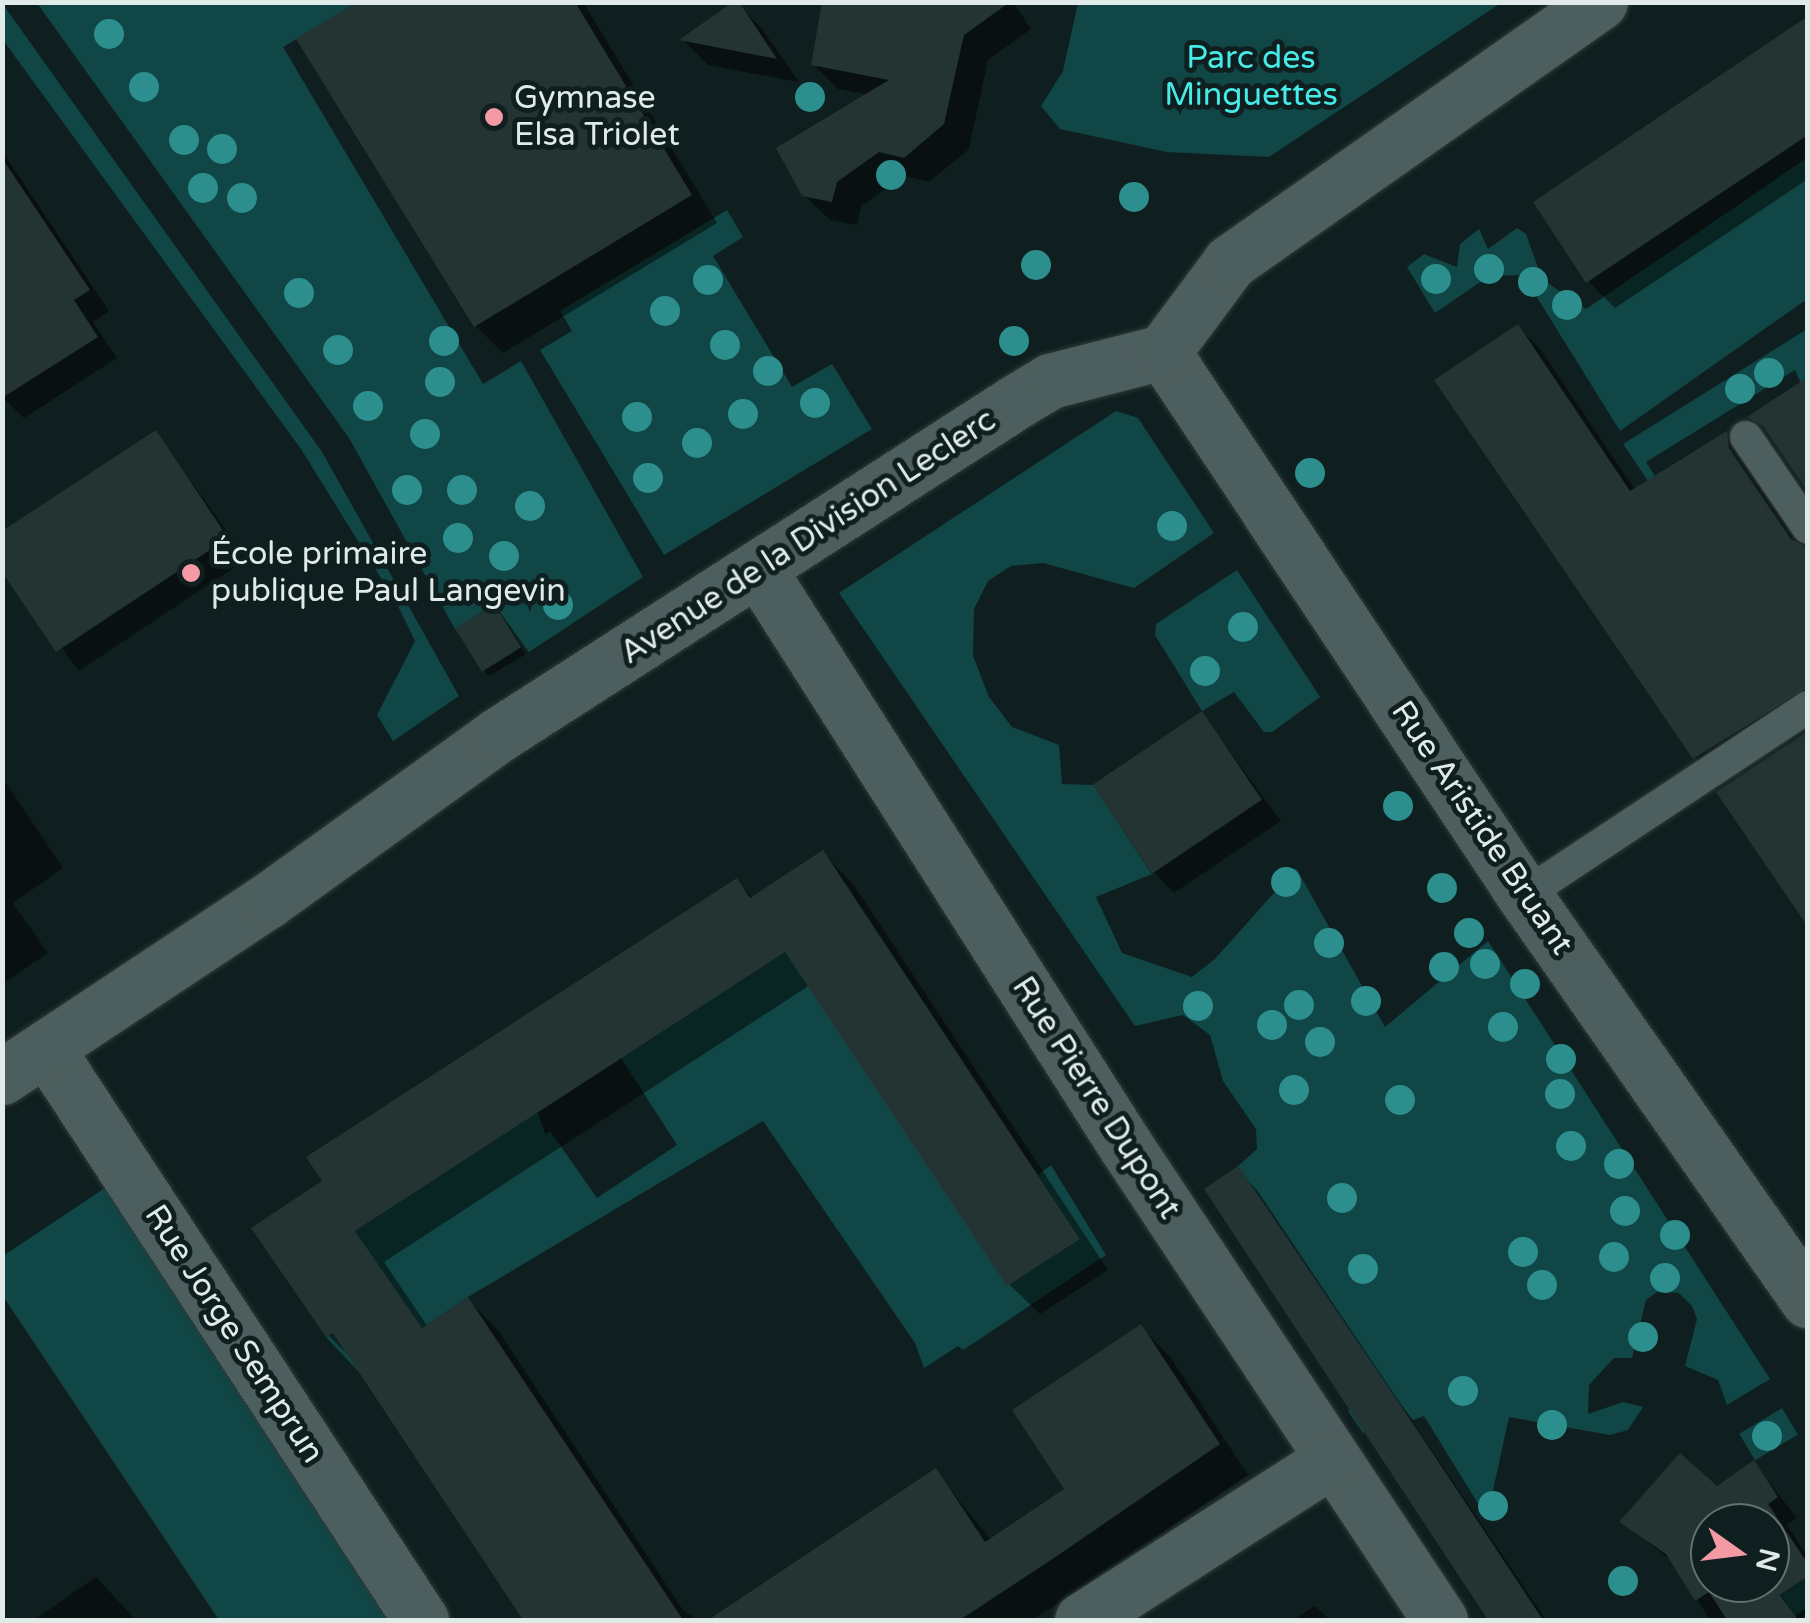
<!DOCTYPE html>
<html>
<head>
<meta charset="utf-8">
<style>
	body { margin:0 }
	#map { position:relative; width:1810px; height:1623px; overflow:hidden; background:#0f1f1f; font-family:"Varela Round",sans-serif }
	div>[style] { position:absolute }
	.green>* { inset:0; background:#104645; transform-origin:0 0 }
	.shadow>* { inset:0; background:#0007 }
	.building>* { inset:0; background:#233433; transform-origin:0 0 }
	.roads { filter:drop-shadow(0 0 2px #313a3a) drop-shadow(0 0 2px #313a3a) }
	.lane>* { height:32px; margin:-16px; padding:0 16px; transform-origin:16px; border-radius:16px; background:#4c5e5d }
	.street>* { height:55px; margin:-27.5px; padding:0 27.5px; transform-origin:27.5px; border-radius:27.5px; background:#4c5e5d }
	.trees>* { width:30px; height:30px; margin:-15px; border-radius:50%; background:#2d8f8d }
	.dots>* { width:28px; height:28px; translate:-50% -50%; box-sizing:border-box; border:5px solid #0f1f1f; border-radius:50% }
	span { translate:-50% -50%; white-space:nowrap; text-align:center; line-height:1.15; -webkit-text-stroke:10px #0f1f1f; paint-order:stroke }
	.park-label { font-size:32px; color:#46eae7 }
	.poi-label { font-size:32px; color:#dfeae9 }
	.left { translate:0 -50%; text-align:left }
	.street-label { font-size:32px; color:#dfeae9 }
	.frame { position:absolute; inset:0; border:5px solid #dfeae9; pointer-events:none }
	.north { position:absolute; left:1690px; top:1503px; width:100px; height:100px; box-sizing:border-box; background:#0f1f1f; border:2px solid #627070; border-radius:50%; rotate:104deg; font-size:28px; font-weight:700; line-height:40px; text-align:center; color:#dfeae9 }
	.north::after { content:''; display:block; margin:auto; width:35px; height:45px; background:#f49aa4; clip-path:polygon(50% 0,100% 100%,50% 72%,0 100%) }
</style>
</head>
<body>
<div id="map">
	<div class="green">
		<i style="clip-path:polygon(2px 3px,322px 452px,459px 696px,393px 741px,377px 715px,415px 641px,397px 604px,301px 449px,3px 40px)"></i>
		<i style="clip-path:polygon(37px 3px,357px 3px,283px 47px,483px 384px,521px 361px,643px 577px,529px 652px,494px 604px,455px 629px,349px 438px)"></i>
		<i style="clip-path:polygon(1078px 3px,1078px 2px,1501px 3px,1269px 157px,1167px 152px,1060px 129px,1041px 106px,1063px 71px)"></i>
		<i style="clip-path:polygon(1807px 158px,1807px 299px,1620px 431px,1523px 275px,1489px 276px,1435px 313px,1407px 267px,1424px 254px,1457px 267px,1460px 244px,1479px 229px,1488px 249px,1517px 228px,1526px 234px,1542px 279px,1586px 309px)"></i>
		<i style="clip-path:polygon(727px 210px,743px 237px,713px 256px,792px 387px,832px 364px,872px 429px,664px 555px,540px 350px,572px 331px,560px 311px)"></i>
		<i style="clip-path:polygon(1807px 329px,1807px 397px,1795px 370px,1646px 462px,1778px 673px,1623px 444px)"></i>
		<i style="clip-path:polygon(1116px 411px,1138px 418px,1214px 533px,1134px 588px,1043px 563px,1011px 566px,988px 581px,974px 609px,973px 656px,989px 697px,1012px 727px,1059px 745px,1062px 784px,1093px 785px,1152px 874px,1096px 897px,1122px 953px,1192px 977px,1215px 959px,1296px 868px,1385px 1027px,1488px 941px,1770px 1379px,1727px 1405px,1718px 1380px,1685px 1366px,1697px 1319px,1692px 1306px,1679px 1293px,1657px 1292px,1646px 1300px,1632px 1358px,1614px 1358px,1589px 1385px,1588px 1414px,1623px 1402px,1643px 1407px,1628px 1430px,1610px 1435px,1509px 1417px,1487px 1518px,1424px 1416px,1413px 1420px,1399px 1403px,1363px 1433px,1348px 1411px,1384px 1386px,1238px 1166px,1257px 1149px,1256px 1129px,1223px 1081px,1210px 1035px,1183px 1015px,1135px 1026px,839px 593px)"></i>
		<i style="clip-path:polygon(1237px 570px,1320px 697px,1272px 732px,1264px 732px,1234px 692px,1202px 711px,1155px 635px,1156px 624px)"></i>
		<i style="clip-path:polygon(785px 952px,1080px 1239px,1038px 1175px,1051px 1165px,1106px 1255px,963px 1350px,958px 1346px,924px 1368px,915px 1343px,763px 1121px,468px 1297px,358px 1371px,326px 1337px,396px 1291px,355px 1231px,538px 1112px,545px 1134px,550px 1131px,597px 1198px,677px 1145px,621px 1058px)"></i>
		<i style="clip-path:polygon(111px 1184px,399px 1620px,219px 1620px,3px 1296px,3px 1256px)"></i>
		<i style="left:1782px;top:1408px;width:31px;height:50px;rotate:59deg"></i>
		<i style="clip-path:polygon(1807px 1576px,1807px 1607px,1795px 1616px,1781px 1595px)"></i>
	</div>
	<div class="shadow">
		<i style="clip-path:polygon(362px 2px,583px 2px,717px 223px,503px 353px,476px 326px,299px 40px)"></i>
		<i style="clip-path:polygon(824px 2px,1013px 2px,1031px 29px,988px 60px,969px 149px,929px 182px,905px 176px,861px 206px,857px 225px,830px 220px,804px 195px,870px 95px,838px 89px,813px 64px)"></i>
		<i style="clip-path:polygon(737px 3px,762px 29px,799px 82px,708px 65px,683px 40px)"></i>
		<i style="clip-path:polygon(1808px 21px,1808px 179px,1615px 308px,1588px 281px)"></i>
		<i style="clip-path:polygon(2px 151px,109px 311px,93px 322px,117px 358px,24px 418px,2px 397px)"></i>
		<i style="clip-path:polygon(1518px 327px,1541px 350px,1635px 490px,1727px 434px,1750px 457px,1752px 474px,1808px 550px,1808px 722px,1719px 781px,1695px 757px)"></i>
		<i style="clip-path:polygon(156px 433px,247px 559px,79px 671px,2px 568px)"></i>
		<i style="clip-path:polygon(494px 607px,526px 654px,489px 676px,483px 669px)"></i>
		<i style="clip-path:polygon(1202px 714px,1281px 821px,1174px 893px,1154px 872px)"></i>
		<i style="clip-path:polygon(2px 777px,63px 868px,13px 903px,48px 953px,2px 984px)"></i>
		<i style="clip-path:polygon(823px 853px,853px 884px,1108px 1270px,1040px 1314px,1009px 1284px,810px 985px,384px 1262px,428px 1327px,468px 1300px,498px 1330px,683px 1610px,698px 1620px,526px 1620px,357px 1364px,328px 1335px,326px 1182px,737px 881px,754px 899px)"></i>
		<i style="clip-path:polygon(1237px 1170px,1257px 1190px,1546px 1620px,1490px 1620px,1207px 1189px)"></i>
		<i style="clip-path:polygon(1141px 1327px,1171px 1358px,1248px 1475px,1033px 1620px,713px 1620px,936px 1472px,992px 1541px,1068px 1490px)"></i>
		<i style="clip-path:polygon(evenodd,1754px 1463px,1797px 1518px,1787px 1525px,1808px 1557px,1808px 1610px,1801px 1620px,1710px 1620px,1674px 1563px,1622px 1521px,1717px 1489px,1754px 1463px,1710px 1523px,1770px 1523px,1770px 1583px,1710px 1583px,1710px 1523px)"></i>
		<i style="clip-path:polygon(96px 1577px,136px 1620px,34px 1620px)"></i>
		<i style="clip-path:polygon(1315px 1606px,1330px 1620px,1293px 1620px)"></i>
	</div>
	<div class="building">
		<i style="clip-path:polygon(357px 2px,575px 2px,692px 195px,474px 327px,296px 39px)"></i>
		<i style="clip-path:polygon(733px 2px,739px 2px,777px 59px,679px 40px)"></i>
		<i style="clip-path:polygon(822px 2px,1010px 2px,964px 35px,944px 124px,904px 158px,879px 152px,837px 182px,832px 202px,802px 196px,776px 148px,889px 80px,811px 65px)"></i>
		<i style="clip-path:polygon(1808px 16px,1808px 135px,1586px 283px,1533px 202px)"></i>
		<i style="clip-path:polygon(2px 158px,90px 290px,74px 300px,98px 337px,2px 398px)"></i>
		<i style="clip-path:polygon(1518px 324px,1630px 491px,1727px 431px,1729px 448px,1791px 539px,1808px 548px,1808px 687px,1693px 759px,1434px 380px)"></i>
		<i style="clip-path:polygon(1808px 377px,1808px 492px,1763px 426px,1747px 417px)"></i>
		<i style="clip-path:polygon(156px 430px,228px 538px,56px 652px,2px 572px,2px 531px)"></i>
		<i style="left:494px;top:604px;width:51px;height:46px;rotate:58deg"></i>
		<i style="left:1202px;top:711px;width:107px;height:132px;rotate:56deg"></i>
		<i style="clip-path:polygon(1808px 731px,1808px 927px,1716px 792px)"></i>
		<i style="clip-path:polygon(823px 850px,1080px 1239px,1007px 1286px,785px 952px,355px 1231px,422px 1328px,468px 1297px,683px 1620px,523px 1620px,333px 1333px,326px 1337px,251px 1228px,322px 1181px,306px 1157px,737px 878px,750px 898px)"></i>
		<i style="clip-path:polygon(1238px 1166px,1418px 1431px,1543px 1620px,1488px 1620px,1204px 1189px)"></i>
		<i style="clip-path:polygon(1141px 1324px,1220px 1444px,1054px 1558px,960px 1620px,708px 1620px,936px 1468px,985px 1542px,1064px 1489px,1012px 1410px)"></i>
		<i style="clip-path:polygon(evenodd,1680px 1453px,1717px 1486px,1754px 1460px,1778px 1497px,1768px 1504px,1808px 1564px,1808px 1576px,1780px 1595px,1798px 1620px,1727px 1620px,1709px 1592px,1695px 1601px,1666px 1554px,1619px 1522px,1680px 1453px,1710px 1523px,1770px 1523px,1770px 1583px,1710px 1583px,1710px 1523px)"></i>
	</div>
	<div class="roads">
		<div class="lane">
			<i style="left:1746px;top:437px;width:110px;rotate:55.7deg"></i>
			<i style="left:1524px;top:895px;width:341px;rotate:-33.5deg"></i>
		</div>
		<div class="street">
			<i style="left:1163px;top:352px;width:652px;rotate:56.38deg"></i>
			<i style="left:1524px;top:895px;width:495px;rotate:55deg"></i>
			<i style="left:760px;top:572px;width:679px;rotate:57.5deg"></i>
			<i style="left:1125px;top:1145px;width:570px;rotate:56.45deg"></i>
			<i style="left:46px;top:1048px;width:684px;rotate:56.75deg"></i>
			<i style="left:2px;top:1077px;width:318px;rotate:-33.6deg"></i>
			<i style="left:267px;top:901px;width:284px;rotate:-35.7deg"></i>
			<i style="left:498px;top:735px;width:617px;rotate:-32.76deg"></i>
			<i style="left:1017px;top:401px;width:39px;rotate:-31deg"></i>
			<i style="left:1050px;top:381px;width:117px;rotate:-14.4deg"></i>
			<i style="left:1163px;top:352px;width:112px;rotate:-53.3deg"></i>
			<i style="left:1230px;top:262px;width:452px;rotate:-35.1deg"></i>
			<i style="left:1082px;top:1620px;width:298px;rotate:-32.7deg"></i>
		</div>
	</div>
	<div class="trees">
		<i style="left:109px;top:34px"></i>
		<i style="left:144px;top:87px"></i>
		<i style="left:810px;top:97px"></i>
		<i style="left:184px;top:140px"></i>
		<i style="left:222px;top:149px"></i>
		<i style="left:891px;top:175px"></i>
		<i style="left:203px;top:188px"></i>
		<i style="left:1134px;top:197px"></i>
		<i style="left:242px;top:198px"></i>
		<i style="left:1036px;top:265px"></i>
		<i style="left:1489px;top:269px"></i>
		<i style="left:1436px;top:279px"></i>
		<i style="left:708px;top:280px"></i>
		<i style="left:1533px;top:282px"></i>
		<i style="left:299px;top:293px"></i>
		<i style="left:1567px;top:305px"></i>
		<i style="left:665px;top:311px"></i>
		<i style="left:444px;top:341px"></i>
		<i style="left:1014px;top:341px"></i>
		<i style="left:725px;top:345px"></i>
		<i style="left:338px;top:350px"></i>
		<i style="left:768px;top:371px"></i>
		<i style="left:1769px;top:373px"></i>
		<i style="left:440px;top:382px"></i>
		<i style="left:1740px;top:389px"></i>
		<i style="left:815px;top:403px"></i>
		<i style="left:368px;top:406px"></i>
		<i style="left:743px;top:414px"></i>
		<i style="left:637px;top:417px"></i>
		<i style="left:425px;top:434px"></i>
		<i style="left:697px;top:443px"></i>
		<i style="left:1310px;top:473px"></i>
		<i style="left:648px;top:478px"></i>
		<i style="left:407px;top:490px"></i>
		<i style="left:462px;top:490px"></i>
		<i style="left:530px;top:506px"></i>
		<i style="left:1172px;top:526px"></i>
		<i style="left:458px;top:538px"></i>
		<i style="left:504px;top:556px"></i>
		<i style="left:558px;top:605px"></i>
		<i style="left:1243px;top:627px"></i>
		<i style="left:1205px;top:671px"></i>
		<i style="left:1398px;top:806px"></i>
		<i style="left:1286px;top:882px"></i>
		<i style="left:1442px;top:888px"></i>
		<i style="left:1469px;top:933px"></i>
		<i style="left:1329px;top:943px"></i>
		<i style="left:1485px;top:964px"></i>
		<i style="left:1444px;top:967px"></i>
		<i style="left:1525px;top:984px"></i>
		<i style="left:1366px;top:1001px"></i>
		<i style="left:1299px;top:1005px"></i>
		<i style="left:1198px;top:1006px"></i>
		<i style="left:1272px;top:1025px"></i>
		<i style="left:1503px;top:1027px"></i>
		<i style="left:1320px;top:1042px"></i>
		<i style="left:1561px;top:1059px"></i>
		<i style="left:1294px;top:1090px"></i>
		<i style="left:1560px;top:1094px"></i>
		<i style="left:1400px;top:1100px"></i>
		<i style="left:1571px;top:1146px"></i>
		<i style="left:1619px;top:1164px"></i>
		<i style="left:1342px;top:1198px"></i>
		<i style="left:1625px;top:1211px"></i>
		<i style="left:1675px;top:1235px"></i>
		<i style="left:1523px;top:1252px"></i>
		<i style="left:1614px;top:1257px"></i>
		<i style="left:1363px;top:1269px"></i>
		<i style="left:1665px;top:1278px"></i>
		<i style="left:1542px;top:1285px"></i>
		<i style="left:1643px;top:1337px"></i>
		<i style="left:1463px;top:1391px"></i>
		<i style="left:1552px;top:1425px"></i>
		<i style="left:1767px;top:1436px"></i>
		<i style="left:1493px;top:1506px"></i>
		<i style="left:1623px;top:1581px"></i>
	</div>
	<div class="dots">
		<i style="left:494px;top:117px;background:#f49aa4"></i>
		<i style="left:191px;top:573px;background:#f49aa4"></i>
	</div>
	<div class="park-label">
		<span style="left:1251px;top:77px">Parc des<br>Minguettes</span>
	</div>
	<div class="poi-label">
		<span class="left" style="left:514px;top:117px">Gymnase<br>Elsa Triolet</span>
		<span class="left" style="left:211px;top:573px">École primaire<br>publique Paul Langevin</span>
	</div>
	<div class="street-label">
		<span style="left:808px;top:537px;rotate:-33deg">Avenue de la Division Leclerc</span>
		<span style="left:1482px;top:828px;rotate:56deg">Rue Aristide Bruant</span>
		<span style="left:1096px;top:1098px;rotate:57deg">Rue Pierre Dupont</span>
		<span style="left:234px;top:1334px;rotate:57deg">Rue Jorge Semprun</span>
	</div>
	<div class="frame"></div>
	<div class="north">N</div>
</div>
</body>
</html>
